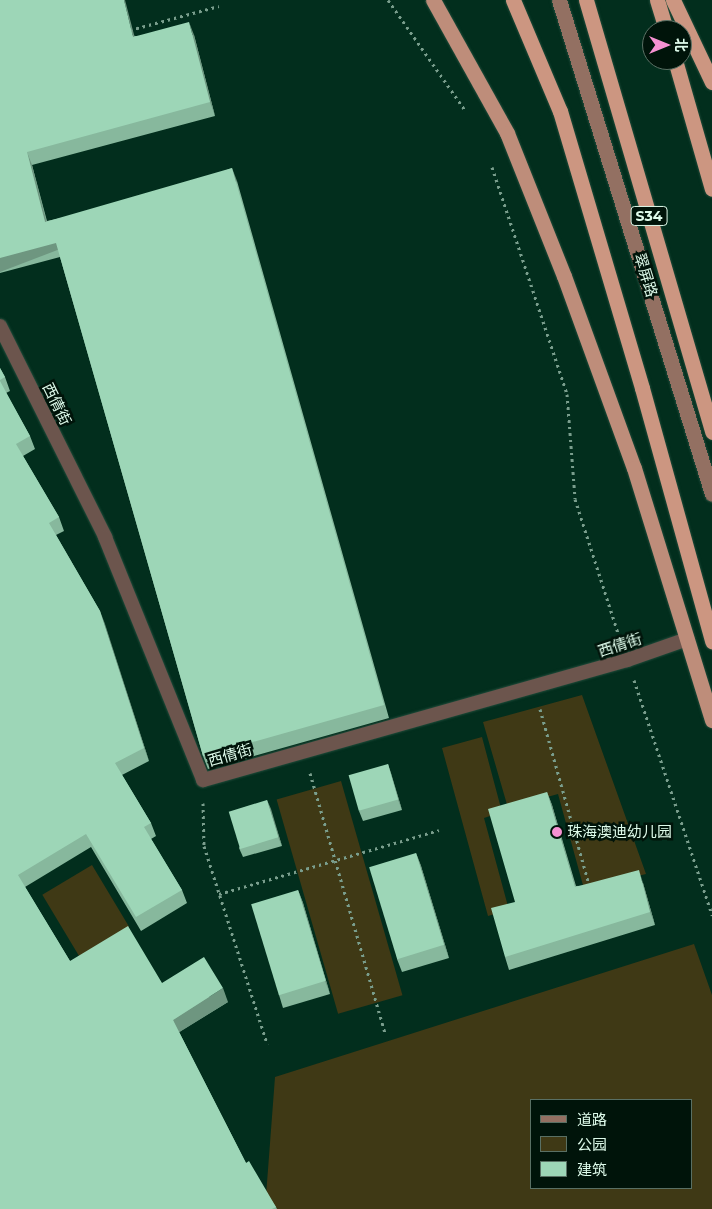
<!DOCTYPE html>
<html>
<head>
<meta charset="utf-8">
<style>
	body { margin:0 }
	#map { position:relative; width:712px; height:1209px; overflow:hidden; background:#022e1d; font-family:Montserrat,"Noto Sans SC",sans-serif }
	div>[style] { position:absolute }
	.green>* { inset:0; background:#3f3915; transform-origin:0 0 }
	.path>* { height:3px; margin-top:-1.5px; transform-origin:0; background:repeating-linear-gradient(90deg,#7a9e8d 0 2.5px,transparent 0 6.5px) }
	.roads { filter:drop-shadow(0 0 1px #214b3a) drop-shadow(0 0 1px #214b3a) }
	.service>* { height:14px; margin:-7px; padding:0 7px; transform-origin:7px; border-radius:7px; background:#6c554d }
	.secondary>* { height:15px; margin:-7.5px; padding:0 7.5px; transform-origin:7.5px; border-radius:7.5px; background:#937062 }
	.trunk>* { height:15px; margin:-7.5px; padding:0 7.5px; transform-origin:7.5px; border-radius:7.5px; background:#be8d7a }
	.motorway>* { height:15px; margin:-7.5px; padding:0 7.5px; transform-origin:7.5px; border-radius:7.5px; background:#cc9681 }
	.wall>* { inset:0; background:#87b89d }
	.shaded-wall>* { inset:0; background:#6e9680; transform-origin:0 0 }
	.building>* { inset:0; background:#9dd6b7; transform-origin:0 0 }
	.dots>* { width:14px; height:14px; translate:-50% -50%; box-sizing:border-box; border:2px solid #00140a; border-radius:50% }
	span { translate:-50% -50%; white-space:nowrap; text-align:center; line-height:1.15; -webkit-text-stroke:5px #00140a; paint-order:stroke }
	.shield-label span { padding:1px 4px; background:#00140a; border:1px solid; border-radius:4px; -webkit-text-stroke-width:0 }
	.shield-label { font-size:14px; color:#defbeb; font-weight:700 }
	.street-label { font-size:15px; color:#defbeb }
	.poi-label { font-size:15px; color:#defbeb }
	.left { translate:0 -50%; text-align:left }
	.legend { position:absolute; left:530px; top:1099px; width:162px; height:90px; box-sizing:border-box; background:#00140a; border:1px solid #597064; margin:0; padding:6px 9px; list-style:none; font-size:15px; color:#defbeb }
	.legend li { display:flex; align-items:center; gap:10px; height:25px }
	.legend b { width:25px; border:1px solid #597064 }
	.north { position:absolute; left:642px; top:20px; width:50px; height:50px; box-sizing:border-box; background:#00140a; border:1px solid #597064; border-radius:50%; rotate:90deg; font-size:14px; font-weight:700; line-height:20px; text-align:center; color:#defbeb }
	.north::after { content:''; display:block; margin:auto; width:18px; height:22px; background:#f591d2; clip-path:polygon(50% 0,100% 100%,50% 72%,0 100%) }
</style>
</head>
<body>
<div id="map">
	<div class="green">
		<i style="clip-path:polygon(582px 695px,646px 874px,584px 889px,558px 794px,508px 808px,483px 722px)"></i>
		<i style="clip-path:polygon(482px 737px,502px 812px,484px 818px,509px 910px,488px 916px,442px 748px)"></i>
		<i style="left:341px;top:781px;width:223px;height:67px;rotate:74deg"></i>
		<i style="left:92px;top:865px;width:72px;height:58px;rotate:59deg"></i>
		<i style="clip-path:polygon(evenodd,694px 944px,712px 995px,712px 1209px,265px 1209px,275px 1077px,694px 944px,531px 1100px,691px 1100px,691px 1188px,531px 1188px,531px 1100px)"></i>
	</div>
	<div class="path">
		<i style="left:388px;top:0;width:134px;rotate:55deg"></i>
		<i style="left:130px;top:30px;width:92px;rotate:-15.1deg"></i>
		<i style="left:492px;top:167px;width:239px;rotate:71.7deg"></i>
		<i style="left:567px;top:394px;width:105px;rotate:85.6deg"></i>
		<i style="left:575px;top:499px;width:147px;rotate:72.2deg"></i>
		<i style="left:634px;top:680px;width:248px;rotate:71.6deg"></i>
		<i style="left:540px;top:709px;width:179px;rotate:74.4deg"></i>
		<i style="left:310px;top:773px;width:270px;rotate:73.9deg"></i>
		<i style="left:203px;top:803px;width:43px;rotate:88.7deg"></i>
		<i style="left:204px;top:846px;width:208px;rotate:72.3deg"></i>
		<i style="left:219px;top:894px;width:229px;rotate:-16.2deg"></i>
	</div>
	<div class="roads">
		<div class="service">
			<i style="left:0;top:326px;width:236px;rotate:63.5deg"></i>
			<i style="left:105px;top:537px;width:262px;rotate:68deg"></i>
			<i style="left:203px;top:780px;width:441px;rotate:-15.8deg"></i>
			<i style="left:627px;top:660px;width:64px;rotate:-19.3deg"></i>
		</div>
		<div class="secondary">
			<i style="left:559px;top:0;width:517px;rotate:72.79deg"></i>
		</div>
		<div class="trunk">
			<i style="left:433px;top:0;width:152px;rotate:60.9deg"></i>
			<i style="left:507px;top:133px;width:154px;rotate:68.3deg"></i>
			<i style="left:564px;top:276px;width:204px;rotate:70deg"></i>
			<i style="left:634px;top:468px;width:264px;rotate:72.8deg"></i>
		</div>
		<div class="motorway">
			<i style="left:513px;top:0;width:121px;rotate:67.1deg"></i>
			<i style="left:560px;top:111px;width:289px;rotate:73.5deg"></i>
			<i style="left:642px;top:388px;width:263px;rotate:74.5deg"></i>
			<i style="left:586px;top:0;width:450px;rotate:73.7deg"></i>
			<i style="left:657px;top:0;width:31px;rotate:73deg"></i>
			<i style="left:673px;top:0;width:91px;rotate:64.6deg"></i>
			<i style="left:675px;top:60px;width:134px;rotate:74deg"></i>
		</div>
	</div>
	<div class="wall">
		<i style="clip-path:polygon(0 0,135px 36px,194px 35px,215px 116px,32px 165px,47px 221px,237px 181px,389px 718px,208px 769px,203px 756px,60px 257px,0 273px)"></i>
		<i style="clip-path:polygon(0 368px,5px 377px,10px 391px,6px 393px,30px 436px,35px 449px,23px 456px,59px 517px,64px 531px,56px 535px,100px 611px,149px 761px,122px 775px,151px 823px,156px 836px,151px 839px,182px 890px,187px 903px,141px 931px,91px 847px,25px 887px,70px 961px,162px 983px,228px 1002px,179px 1032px,246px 1163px,276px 1207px,277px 1209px,0 1209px)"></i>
		<i style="clip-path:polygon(388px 764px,402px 810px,363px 821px,359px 811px)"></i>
		<i style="clip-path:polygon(547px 792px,552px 805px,576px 886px,643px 883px,655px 925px,509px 970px,505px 957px)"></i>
		<i style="clip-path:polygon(267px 800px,282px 846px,243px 857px,239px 848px)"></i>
		<i style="clip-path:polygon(416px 853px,421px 866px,449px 958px,402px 972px,397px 959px)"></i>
		<i style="clip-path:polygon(298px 890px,303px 903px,330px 994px,283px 1008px,279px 995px)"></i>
	</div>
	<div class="shaded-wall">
		<i style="clip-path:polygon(124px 0,125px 0,138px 50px,133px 37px)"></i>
		<i style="clip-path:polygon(189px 22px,194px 35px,215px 116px,210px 102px)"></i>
		<i style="clip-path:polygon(27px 152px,32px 165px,50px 235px,45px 222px)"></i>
		<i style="left:232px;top:168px;width:14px;height:558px;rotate:69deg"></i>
		<i style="clip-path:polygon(100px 611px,105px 624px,149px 761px,144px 748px)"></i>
		<i style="clip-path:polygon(388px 764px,391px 773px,402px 810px,398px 800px)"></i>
		<i style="clip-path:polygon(547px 792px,552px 805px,579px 900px,575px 887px)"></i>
		<i style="clip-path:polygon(267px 800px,271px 809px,282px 846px,278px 837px)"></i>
		<i style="clip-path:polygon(416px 853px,421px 866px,449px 958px,444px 945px)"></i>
		<i style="clip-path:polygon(639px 870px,643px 883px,655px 925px,650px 912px)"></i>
		<i style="clip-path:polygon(298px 890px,303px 903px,330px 994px,325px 981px)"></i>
		<i style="clip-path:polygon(223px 988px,228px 1002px,178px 1033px,173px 1020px)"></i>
	</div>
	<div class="building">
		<i style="clip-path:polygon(0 0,124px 0,133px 37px,189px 22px,210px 102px,27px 152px,45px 222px,232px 168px,384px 705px,203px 756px,56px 243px,0 258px)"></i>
		<i style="clip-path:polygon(0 368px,5px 377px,0 380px)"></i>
		<i style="clip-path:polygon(0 381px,30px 436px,16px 444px,59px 517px,49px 523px,100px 611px,144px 748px,115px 763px,151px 823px,144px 827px,182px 890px,136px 917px,86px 834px,18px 875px,70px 961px,128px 926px,162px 983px,204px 957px,223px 988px,173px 1020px,246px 1163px,249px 1161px,276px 1207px,272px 1209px,0 1209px)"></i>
		<i style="left:388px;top:764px;width:37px;height:41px;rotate:74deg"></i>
		<i style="clip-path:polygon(547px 792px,575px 887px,639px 870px,650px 912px,505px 957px,491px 908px,515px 902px,488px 809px)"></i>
		<i style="left:267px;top:800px;width:39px;height:40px;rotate:73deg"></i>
		<i style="left:416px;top:853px;width:96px;height:49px;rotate:73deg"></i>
		<i style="left:298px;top:890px;width:95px;height:49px;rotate:73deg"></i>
	</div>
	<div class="dots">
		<i style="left:557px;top:832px;background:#f591d2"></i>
	</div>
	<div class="shield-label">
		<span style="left:649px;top:216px">S34</span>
	</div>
	<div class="street-label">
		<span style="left:646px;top:275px;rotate:73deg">翠屏路</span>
		<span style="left:57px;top:404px;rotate:64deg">西倩街</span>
		<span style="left:620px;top:645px;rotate:-18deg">西倩街</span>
		<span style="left:230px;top:755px;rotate:-16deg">西倩街</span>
	</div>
	<div class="poi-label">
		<span class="left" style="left:567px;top:832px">珠海澳迪幼儿园</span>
	</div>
	<ul class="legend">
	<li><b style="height:6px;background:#937062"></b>道路</li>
	<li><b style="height:14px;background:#3f3915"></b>公园</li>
	<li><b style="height:14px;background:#9dd6b7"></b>建筑</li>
	</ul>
	<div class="north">北</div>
</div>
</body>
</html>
